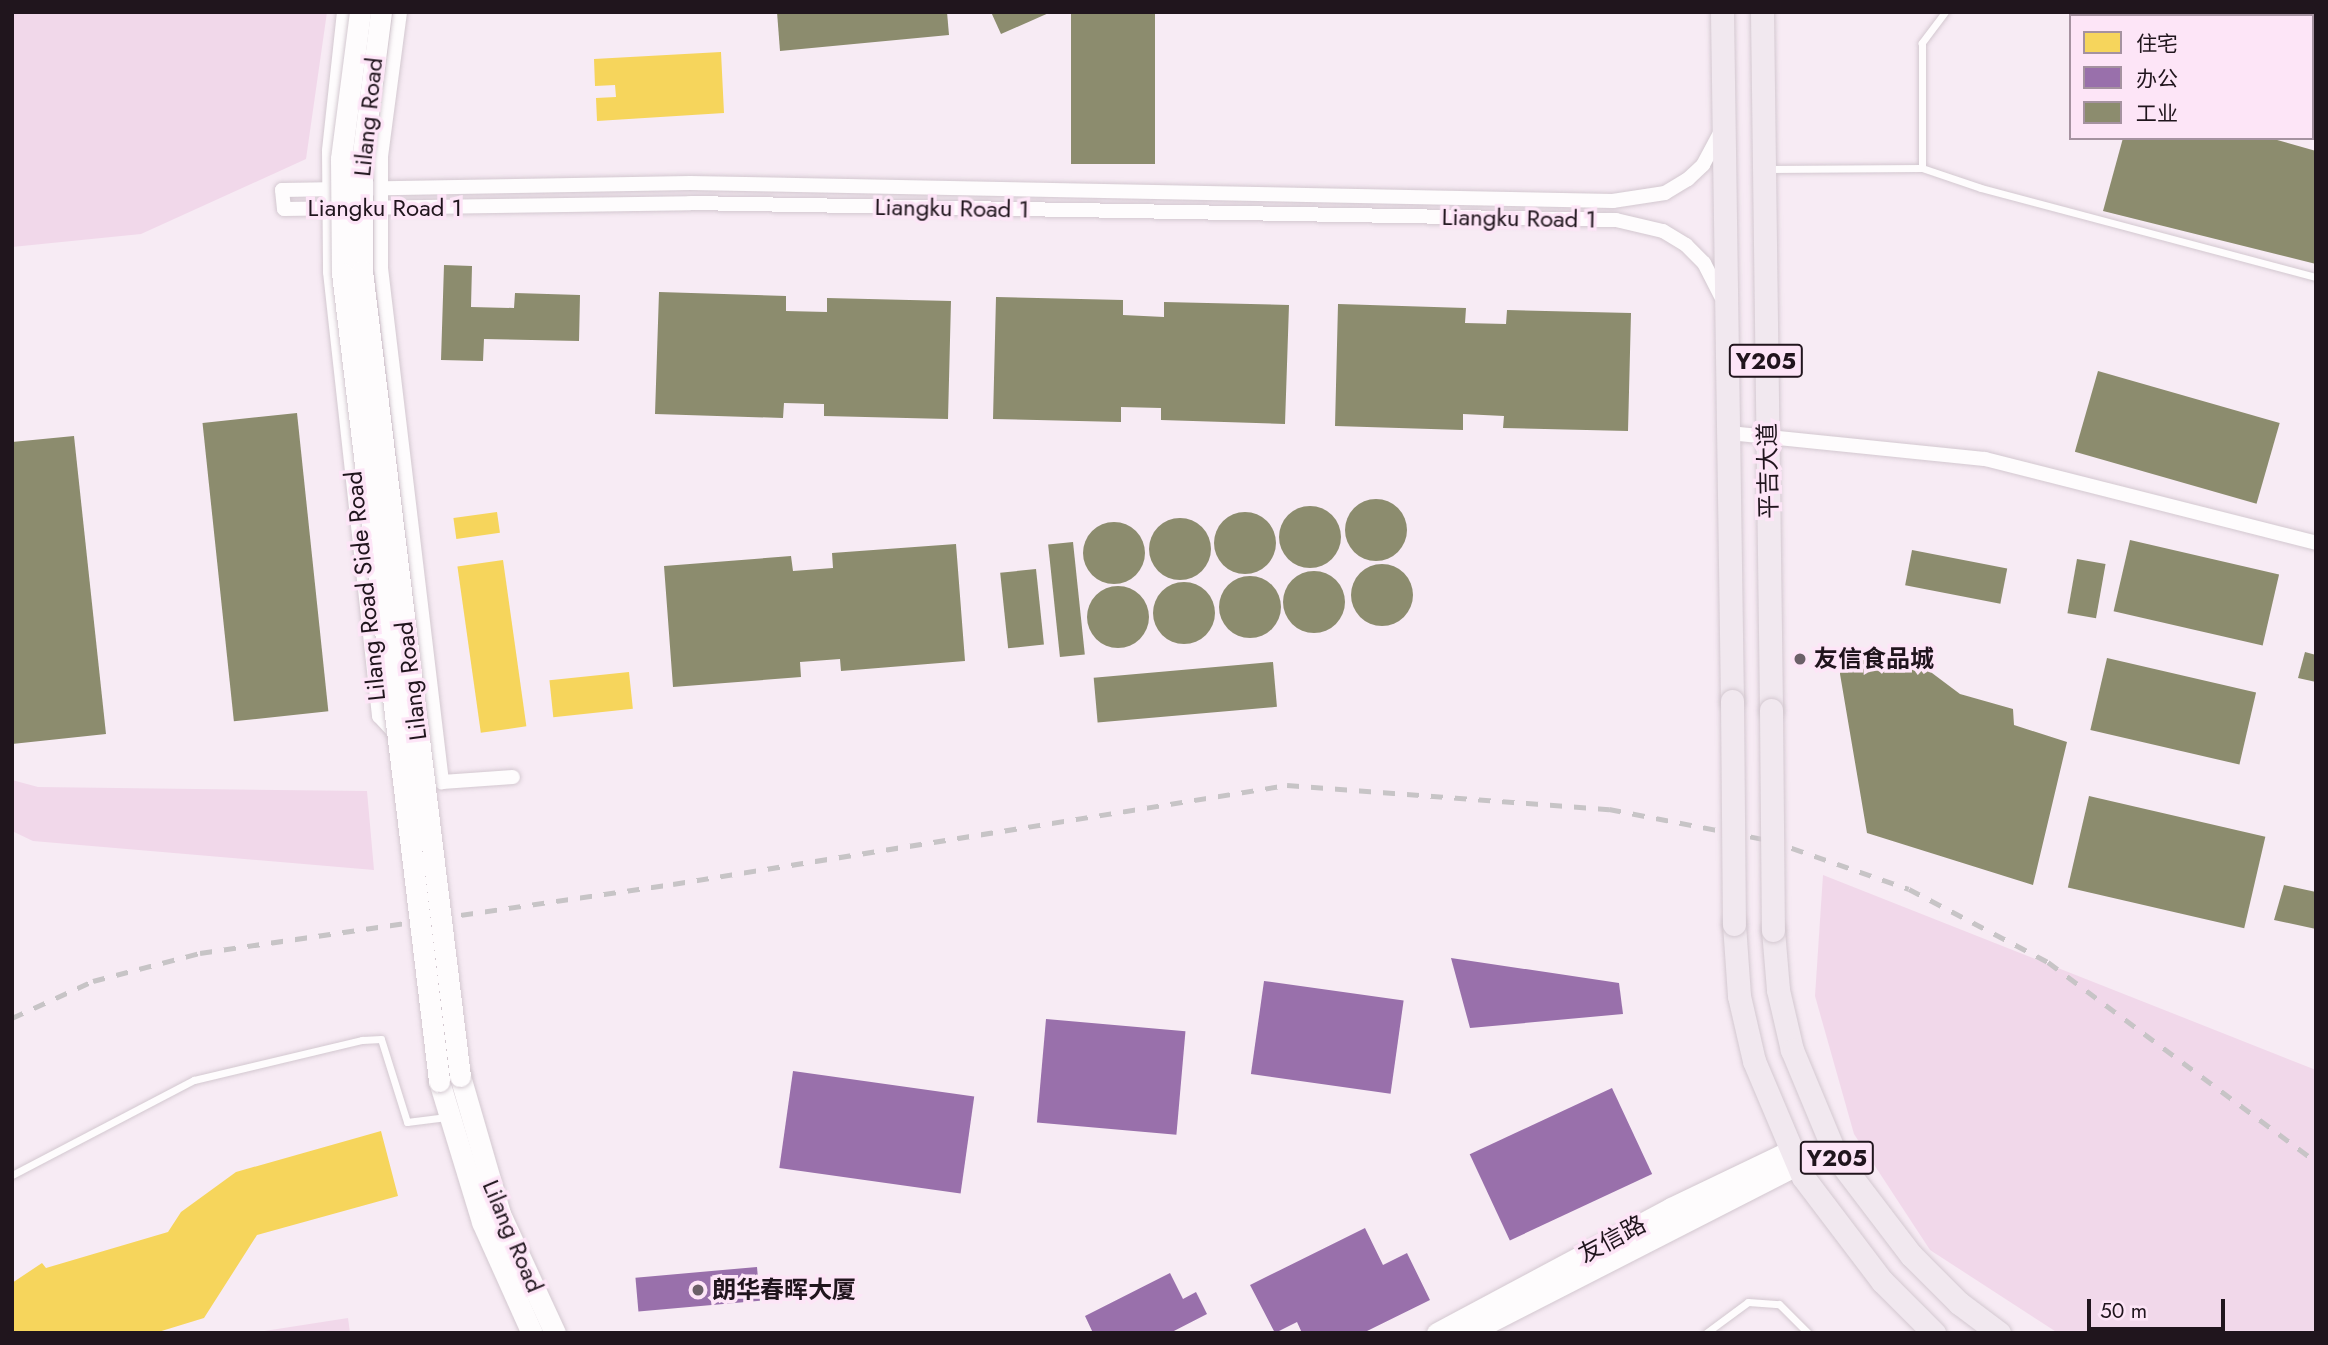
<!DOCTYPE html>
<html>
<head>
<meta charset="utf-8">
<style>
	body { margin:0 }
	#map { position:relative; width:2328px; height:1345px; overflow:hidden; background:#f7ebf4; font-family:Jost,"Noto Sans SC",sans-serif }
	div>[style] { position:absolute }
	.green>* { inset:0; background:#f1d8ea }
	.homes>* { inset:0; background:#f6d55c; transform-origin:0 0 }
	.offices>* { inset:0; background:#9970ab; transform-origin:0 0 }
	.industry>* { inset:0; background:#8c8c6e; transform-origin:0 0 }
	.round { border-radius:50% }
	.roads { filter:drop-shadow(0 0 2px #d3c8d0) drop-shadow(0 0 2px #d3c8d0) }
	.lane>* { height:7px; margin:-3.5px; padding:0 3.5px; transform-origin:3.5px; border-radius:3.5px; background:#fefcfd }
	.street>* { height:14px; margin:-7px; padding:0 7px; transform-origin:7px; border-radius:7px; background:#fefcfd }
	.secondary>* { height:21px; margin:-10.5px; padding:0 10.5px; transform-origin:10.5px; border-radius:10.5px; background:#fefcfd }
	.primary>* { height:23px; margin:-11.5px; padding:0 11.5px; transform-origin:11.5px; border-radius:11.5px; background:#f1e8ef }
	.rail>* { height:5px; margin-top:-2.5px; transform-origin:0; background:repeating-linear-gradient(90deg,#c7c4c6 0 12px,transparent 0 24px) }
	.bridges { filter:drop-shadow(0 0 2px #d3c8d0) drop-shadow(0 0 2px #d3c8d0) }
	.secondary-bridge>* { height:21px; margin:-10.5px; padding:0 10.5px; transform-origin:10.5px; border-radius:10.5px; background:#fefcfd }
	.primary-bridge>* { height:23px; margin:-11.5px; padding:0 11.5px; transform-origin:11.5px; border-radius:11.5px; background:#f1e8ef }
	.dots>* { width:19px; height:19px; translate:-50% -50%; box-sizing:border-box; border:4px solid #fde5f7; border-radius:50% }
	span { translate:-50% -50%; white-space:nowrap; text-align:center; line-height:1.15; -webkit-text-stroke:7px #fde5f7; paint-order:stroke }
	.shield-label span { padding:2px 5px; background:#fde5f7; border:2px solid; border-radius:5px; -webkit-text-stroke-width:0 }
	.shield-label { font-size:23px; color:#20151d; font-weight:700 }
	.street-label { font-size:24px; color:#20151d }
	.poi-label { font-size:24px; color:#20151d; font-weight:700 }
	.left { translate:0 -50%; text-align:left }
	.frame { position:absolute; inset:0; border:14px solid #20151d; pointer-events:none }
	.legend { position:absolute; left:2069px; top:14px; width:245px; height:126px; box-sizing:border-box; background:#fde5f7; border:2px solid #a592a0; margin:0; padding:9px 12px; list-style:none; font-size:21px; color:#20151d }
	.legend li { display:flex; align-items:center; gap:14px; height:35px }
	.legend b { width:35px; border:2px solid #a592a0 }
	.scale { position:absolute; left:2087px; top:1299px; width:138px; height:32px; box-sizing:border-box; border:4px solid #20151d; border-top:0; padding-left:9px; font-size:21px; line-height:24px; white-space:nowrap; color:#20151d; -webkit-text-stroke:5px #fde5f7; paint-order:stroke }
</style>
</head>
<body>
<div id="map">
	<div class="green">
		<i style="clip-path:polygon(12px 12px,327px 12px,306px 159px,141px 234px,12px 247px)"></i>
		<i style="clip-path:polygon(12px 780px,38px 787px,367px 791px,374px 870px,33px 841px,12px 831px)"></i>
		<i style="clip-path:polygon(1823px 875px,2316px 1070px,2316px 1333px,2058px 1333px,1930px 1250px,1854px 1134px,1815px 996px)"></i>
		<i style="clip-path:polygon(348px 1318px,350px 1333px,258px 1332px)"></i>
	</div>
	<div class="homes">
		<i style="clip-path:polygon(721px 52px,724px 113px,597px 121px,596px 98px,616px 97px,615px 85px,595px 86px,594px 59px)"></i>
		<i style="left:497px;top:512px;width:21px;height:44px;rotate:82deg"></i>
		<i style="left:503px;top:560px;width:168px;height:46px;rotate:82deg"></i>
		<i style="left:629px;top:672px;width:37px;height:80px;rotate:84deg"></i>
		<i style="clip-path:polygon(381px 1131px,398px 1196px,257px 1235px,204px 1318px,155px 1333px,12px 1333px,12px 1283px,42px 1263px,46px 1268px,168px 1232px,181px 1212px,236px 1172px)"></i>
	</div>
	<div class="offices">
		<i style="clip-path:polygon(1451px 958px,1619px 983px,1623px 1014px,1470px 1028px)"></i>
		<i style="left:1264px;top:981px;width:141px;height:94px;rotate:8deg"></i>
		<i style="left:1046px;top:1019px;width:140px;height:104px;rotate:5deg"></i>
		<i style="left:793px;top:1071px;width:183px;height:98px;rotate:8deg"></i>
		<i style="left:1612px;top:1088px;width:95px;height:157px;rotate:65deg"></i>
		<i style="clip-path:polygon(1365px 1228px,1383px 1265px,1407px 1253px,1430px 1300px,1363px 1333px,1302px 1333px,1297px 1322px,1275px 1333px,1250px 1285px)"></i>
		<i style="left:757px;top:1267px;width:34px;height:122px;rotate:85deg"></i>
		<i style="clip-path:polygon(1170px 1273px,1183px 1299px,1196px 1292px,1207px 1314px,1170px 1333px,1093px 1333px,1085px 1316px)"></i>
	</div>
	<div class="industry">
		<i style="clip-path:polygon(777px 12px,947px 12px,949px 35px,780px 51px)"></i>
		<i style="clip-path:polygon(991px 12px,1051px 12px,1001px 34px)"></i>
		<i style="left:1071px;top:12px;width:84px;height:152px"></i>
		<i style="clip-path:polygon(2123px 138px,2270px 138px,2316px 151px,2316px 264px,2103px 211px)"></i>
		<i style="clip-path:polygon(444px 265px,472px 266px,471px 307px,514px 308px,515px 293px,580px 295px,579px 341px,484px 339px,483px 361px,441px 360px)"></i>
		<i style="clip-path:polygon(659px 292px,786px 296px,786px 311px,827px 312px,827px 298px,951px 301px,948px 419px,824px 416px,824px 404px,784px 403px,783px 418px,655px 414px)"></i>
		<i style="clip-path:polygon(996px 297px,1123px 300px,1123px 315px,1164px 317px,1164px 302px,1289px 305px,1285px 424px,1161px 420px,1161px 408px,1121px 407px,1121px 422px,993px 419px)"></i>
		<i style="clip-path:polygon(1338px 304px,1466px 308px,1465px 323px,1506px 324px,1507px 310px,1631px 313px,1628px 431px,1503px 428px,1504px 416px,1463px 414px,1463px 430px,1335px 426px)"></i>
		<i style="left:2098px;top:371px;width:189px;height:84px;rotate:16deg"></i>
		<i style="left:297px;top:413px;width:300px;height:95px;rotate:84deg"></i>
		<i style="clip-path:polygon(74px 436px,106px 734px,12px 744px,12px 442px)"></i>
		<i class="round" style="left:1345px;top:499px;width:62px;height:62px"></i>
		<i class="round" style="left:1279px;top:506px;width:62px;height:62px"></i>
		<i class="round" style="left:1214px;top:512px;width:62px;height:62px"></i>
		<i class="round" style="left:1149px;top:518px;width:62px;height:62px"></i>
		<i class="round" style="left:1083px;top:522px;width:62px;height:62px"></i>
		<i style="left:2130px;top:540px;width:153px;height:73px;rotate:13deg"></i>
		<i style="left:1073px;top:542px;width:113px;height:25px;rotate:84deg"></i>
		<i style="clip-path:polygon(956px 544px,965px 661px,841px 671px,840px 659px,800px 662px,801px 677px,673px 687px,664px 566px,791px 556px,793px 571px,833px 568px,832px 553px)"></i>
		<i style="left:1912px;top:550px;width:97px;height:36px;rotate:11deg"></i>
		<i style="left:2077px;top:559px;width:29px;height:55px;rotate:10deg"></i>
		<i class="round" style="left:1351px;top:564px;width:62px;height:62px"></i>
		<i style="left:1036px;top:569px;width:76px;height:36px;rotate:84deg"></i>
		<i class="round" style="left:1283px;top:571px;width:62px;height:62px"></i>
		<i class="round" style="left:1219px;top:576px;width:62px;height:62px"></i>
		<i class="round" style="left:1153px;top:582px;width:62px;height:62px"></i>
		<i class="round" style="left:1087px;top:586px;width:62px;height:62px"></i>
		<i style="clip-path:polygon(1841px 644px,1928px 670px,1960px 694px,2013px 709px,2014px 725px,2067px 742px,2033px 885px,1867px 833px,1840px 674px)"></i>
		<i style="clip-path:polygon(2305px 652px,2316px 655px,2316px 682px,2298px 678px)"></i>
		<i style="left:2107px;top:658px;width:153px;height:74px;rotate:13deg"></i>
		<i style="left:1273px;top:662px;width:45px;height:180px;rotate:85deg"></i>
		<i style="left:2089px;top:796px;width:181px;height:94px;rotate:13deg"></i>
		<i style="clip-path:polygon(2284px 885px,2316px 892px,2316px 929px,2274px 920px)"></i>
	</div>
	<div class="roads">
		<div class="lane">
			<i style="left:1945px;top:12px;width:39px;rotate:127deg"></i>
			<i style="left:1922px;top:43px;width:125px;rotate:90deg"></i>
			<i style="left:1922px;top:168px;width:62px;rotate:18.7deg"></i>
			<i style="left:1981px;top:188px;width:347px;rotate:14.9deg"></i>
			<i style="left:1769px;top:169px;width:153px;rotate:-0.4deg"></i>
			<i style="left:12px;top:1175px;width:205px;rotate:-27.6deg"></i>
			<i style="left:194px;top:1080px;width:173px;rotate:-13.4deg"></i>
			<i style="left:362px;top:1040px;width:19px;rotate:-3deg"></i>
			<i style="left:381px;top:1039px;width:87px;rotate:72.6deg"></i>
			<i style="left:407px;top:1122px;width:40px;rotate:-7.1deg"></i>
			<i style="left:1706px;top:1333px;width:52px;rotate:-36.4deg"></i>
			<i style="left:1748px;top:1302px;width:31px;rotate:4deg"></i>
			<i style="left:1779px;top:1304px;width:41px;rotate:45deg"></i>
		</div>
		<div class="street">
			<i style="left:344px;top:12px;width:140px;rotate:96.2deg"></i>
			<i style="left:329px;top:151px;width:121px;rotate:89.5deg"></i>
			<i style="left:330px;top:272px;width:447px;rotate:83.7deg"></i>
			<i style="left:379px;top:716px;width:26px;rotate:47deg"></i>
			<i style="left:400px;top:12px;width:146px;rotate:97.5deg"></i>
			<i style="left:381px;top:157px;width:111px;rotate:90deg"></i>
			<i style="left:381px;top:268px;width:518px;rotate:83.23deg"></i>
			<i style="left:1720px;top:133px;width:36px;rotate:118deg"></i>
			<i style="left:1703px;top:165px;width:21px;rotate:137deg"></i>
			<i style="left:1688px;top:179px;width:27px;rotate:149deg"></i>
			<i style="left:1665px;top:193px;width:53px;rotate:171.3deg"></i>
			<i style="left:1613px;top:201px;width:923px;rotate:-178.88deg"></i>
			<i style="left:690px;top:183px;width:408px;rotate:179deg"></i>
			<i style="left:282px;top:190px;width:19px;rotate:84deg"></i>
			<i style="left:284px;top:209px;width:406px;rotate:-0.8deg"></i>
			<i style="left:690px;top:203px;width:926px;rotate:1.05deg"></i>
			<i style="left:1616px;top:220px;width:48px;rotate:13.2deg"></i>
			<i style="left:1663px;top:231px;width:27px;rotate:31deg"></i>
			<i style="left:1686px;top:245px;width:25px;rotate:45deg"></i>
			<i style="left:1704px;top:263px;width:38px;rotate:63deg"></i>
			<i style="left:1729px;top:433px;width:257px;rotate:5.8deg"></i>
			<i style="left:1985px;top:459px;width:341px;rotate:14.2deg"></i>
			<i style="left:421px;top:760px;width:30px;rotate:46deg"></i>
			<i style="left:442px;top:782px;width:71px;rotate:-4deg"></i>
		</div>
		<div class="secondary">
			<i style="left:460px;top:1076px;width:144px;rotate:73.8deg"></i>
			<i style="left:500px;top:1214px;width:131px;rotate:65.2deg"></i>
			<i style="left:439px;top:1081px;width:147px;rotate:73deg"></i>
			<i style="left:482px;top:1222px;width:122px;rotate:65.8deg"></i>
			<i style="left:1437px;top:1333px;width:265px;rotate:-28.1deg"></i>
			<i style="left:1671px;top:1208px;width:132px;rotate:-25.6deg"></i>
			<i style="left:1468px;top:1333px;width:369px;rotate:-27.1deg"></i>
		</div>
		<div class="primary">
			<i style="left:1722px;top:12px;width:689px;rotate:89.17deg"></i>
			<i style="left:1762px;top:12px;width:698px;rotate:89.26deg"></i>
			<i style="left:1734px;top:924px;width:72px;rotate:86deg"></i>
			<i style="left:1739px;top:996px;width:67px;rotate:77deg"></i>
			<i style="left:1754px;top:1061px;width:126px;rotate:67.1deg"></i>
			<i style="left:1803px;top:1177px;width:131px;rotate:52.8deg"></i>
			<i style="left:1882px;top:1281px;width:74px;rotate:45deg"></i>
			<i style="left:1773px;top:930px;width:60px;rotate:85.2deg"></i>
			<i style="left:1778px;top:990px;width:62px;rotate:76.9deg"></i>
			<i style="left:1792px;top:1050px;width:117px;rotate:67.4deg"></i>
			<i style="left:1837px;top:1158px;width:122px;rotate:52.7deg"></i>
			<i style="left:1911px;top:1255px;width:68px;rotate:45deg"></i>
			<i style="left:1959px;top:1303px;width:50px;rotate:36.9deg"></i>
		</div>
	</div>
	<div class="rail">
		<i style="left:12px;top:1018px;width:89px;rotate:-24.6deg"></i>
		<i style="left:93px;top:981px;width:111px;rotate:-14.7deg"></i>
		<i style="left:200px;top:953px;width:478px;rotate:-8.3deg"></i>
		<i style="left:673px;top:884px;width:622px;rotate:-9.16deg"></i>
		<i style="left:1287px;top:785px;width:323px;rotate:4.3deg"></i>
		<i style="left:1609px;top:809px;width:163px;rotate:11deg"></i>
		<i style="left:1769px;top:840px;width:148px;rotate:19.3deg"></i>
		<i style="left:1909px;top:889px;width:157px;rotate:27.7deg"></i>
		<i style="left:2048px;top:962px;width:334px;rotate:36.7deg"></i>
	</div>
	<div class="bridges">
		<div class="secondary-bridge">
			<i style="left:360px;top:12px;width:148px;rotate:97.4deg"></i>
			<i style="left:341px;top:159px;width:114px;rotate:89.5deg"></i>
			<i style="left:342px;top:273px;width:814px;rotate:83.15deg"></i>
			<i style="left:381px;top:12px;width:149px;rotate:97.3deg"></i>
			<i style="left:362px;top:160px;width:111px;rotate:90deg"></i>
			<i style="left:362px;top:271px;width:811px;rotate:83.06deg"></i>
		</div>
		<div class="primary-bridge">
			<i style="left:1732px;top:701px;width:223px;rotate:89.5deg"></i>
			<i style="left:1771px;top:710px;width:220px;rotate:89.5deg"></i>
		</div>
	</div>
	<div class="dots">
		<i style="left:1800px;top:659px;background:#6b6068"></i>
		<i style="left:698px;top:1290px;background:#6b6068"></i>
	</div>
	<div class="shield-label">
		<span style="left:1766px;top:361px">Y205</span>
		<span style="left:1837px;top:1158px">Y205</span>
	</div>
	<div class="street-label">
		<span style="left:368px;top:117px;rotate:-84deg">Lilang Road</span>
		<span style="left:385px;top:208px">Liangku Road 1</span>
		<span style="left:952px;top:208px;rotate:1deg">Liangku Road 1</span>
		<span style="left:1519px;top:218px;rotate:1deg">Liangku Road 1</span>
		<span style="left:1768px;top:471px;rotate:-91deg">平吉大道</span>
		<span style="left:365px;top:586px;rotate:-96deg">Lilang Road Side Road</span>
		<span style="left:411px;top:681px;rotate:-97deg">Lilang Road</span>
		<span style="left:513px;top:1236px;rotate:67deg">Lilang Road</span>
		<span style="left:1612px;top:1239px;rotate:-28deg">友信路</span>
	</div>
	<div class="poi-label">
		<span class="left" style="left:1814px;top:659px">友信食品城</span>
		<span class="left" style="left:712px;top:1290px">朗华春晖大厦</span>
	</div>
	<div class="frame"></div>
	<ul class="legend">
	<li><b style="height:19px;background:#f6d55c"></b>住宅</li>
	<li><b style="height:19px;background:#9970ab"></b>办公</li>
	<li><b style="height:19px;background:#8c8c6e"></b>工业</li>
	</ul>
	<div class="scale">50 m</div>
</div>
</body>
</html>
